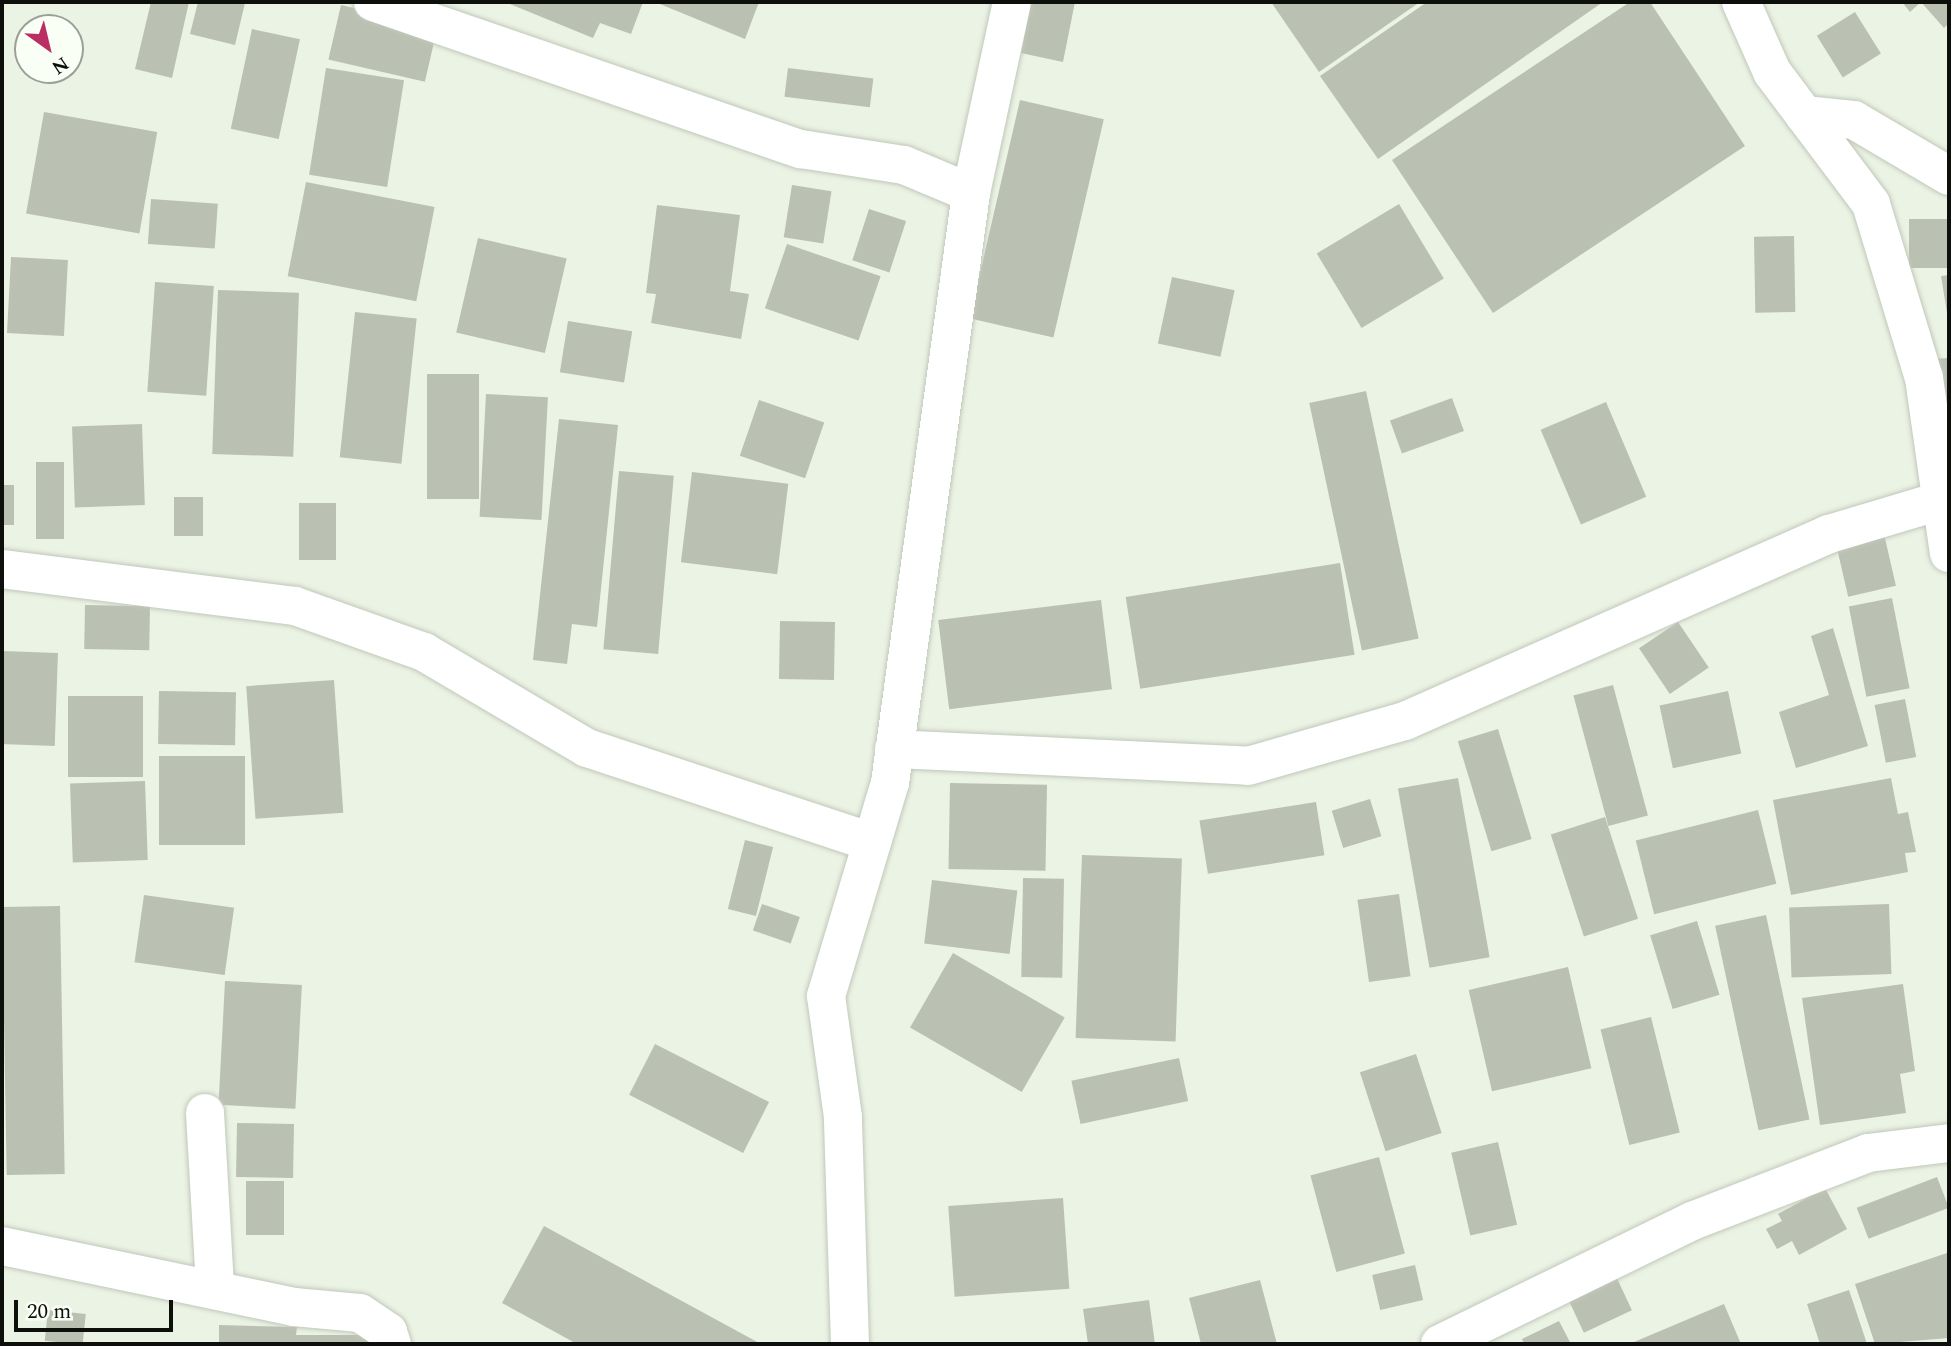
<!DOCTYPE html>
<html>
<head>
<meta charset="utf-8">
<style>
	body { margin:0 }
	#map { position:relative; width:1951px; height:1346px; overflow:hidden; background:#ebf3e4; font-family:Spectral,serif }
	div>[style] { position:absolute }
	.building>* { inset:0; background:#bac1b3; transform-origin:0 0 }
	.roads { filter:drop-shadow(0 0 2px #c0c8ba) drop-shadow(0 0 2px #c0c8ba) }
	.street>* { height:38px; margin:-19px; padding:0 19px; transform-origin:19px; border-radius:19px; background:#fff }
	span { translate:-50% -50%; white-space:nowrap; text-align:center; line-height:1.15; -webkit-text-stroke:5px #fafff6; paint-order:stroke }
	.frame { position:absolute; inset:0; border:4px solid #0d0f0b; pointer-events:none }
	.north { position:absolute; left:14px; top:14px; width:70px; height:70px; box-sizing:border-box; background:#fafff6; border:2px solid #9b9f98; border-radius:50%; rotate:146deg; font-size:19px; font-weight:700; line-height:28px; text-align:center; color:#0d0f0b }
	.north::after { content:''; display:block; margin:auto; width:24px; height:32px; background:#ba2e64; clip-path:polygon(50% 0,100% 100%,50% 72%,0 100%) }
	.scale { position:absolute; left:14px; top:1300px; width:159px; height:32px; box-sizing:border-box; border:4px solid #0d0f0b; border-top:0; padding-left:9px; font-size:21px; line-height:24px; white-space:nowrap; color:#0d0f0b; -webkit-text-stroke:5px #fafff6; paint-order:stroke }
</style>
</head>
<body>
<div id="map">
	<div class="building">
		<i style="clip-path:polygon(151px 2px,189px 2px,172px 78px,135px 69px)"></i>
		<i style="clip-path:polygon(198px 2px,245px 3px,235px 45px,190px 34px)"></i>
		<i style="clip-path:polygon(505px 2px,643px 2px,631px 34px,600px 23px,593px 38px)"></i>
		<i style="clip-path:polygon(655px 2px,759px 2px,745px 39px)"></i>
		<i style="clip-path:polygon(1031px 2px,1075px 2px,1063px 62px,1021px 53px)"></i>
		<i style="clip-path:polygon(1271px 2px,1420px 2px,1319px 72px)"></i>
		<i style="clip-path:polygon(1427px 2px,1603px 2px,1378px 159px,1320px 76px)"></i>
		<i style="clip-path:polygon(1630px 2px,1650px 2px,1745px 146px,1493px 313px,1392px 160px)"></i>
		<i style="clip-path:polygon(1902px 2px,1949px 2px,1949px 23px,1944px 28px,1921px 2px,1910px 12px)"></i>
		<i style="left:341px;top:5px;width:99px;height:56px;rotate:13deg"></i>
		<i style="left:1855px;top:12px;width:49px;height:45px;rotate:58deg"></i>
		<i style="left:252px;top:29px;width:49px;height:102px;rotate:12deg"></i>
		<i style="left:326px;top:68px;width:79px;height:108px;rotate:9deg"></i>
		<i style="left:788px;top:68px;width:86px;height:29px;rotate:7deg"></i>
		<i style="left:1020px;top:100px;width:86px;height:224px;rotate:13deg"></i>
		<i style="left:44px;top:112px;width:115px;height:103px;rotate:10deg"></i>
		<i style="left:306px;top:182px;width:131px;height:96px;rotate:11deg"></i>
		<i style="left:792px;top:185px;width:40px;height:53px;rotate:9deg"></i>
		<i style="left:151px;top:199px;width:67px;height:45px;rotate:4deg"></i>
		<i style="left:1399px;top:204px;width:87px;height:96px;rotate:59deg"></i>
		<i style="clip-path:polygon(657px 205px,740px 215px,730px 291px,749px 294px,741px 339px,651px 323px,656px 294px,646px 293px)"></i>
		<i style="left:869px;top:209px;width:39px;height:54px;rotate:18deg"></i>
		<i style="left:1949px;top:219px;width:49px;height:40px;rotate:90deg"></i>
		<i style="left:1794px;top:236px;width:76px;height:40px;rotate:89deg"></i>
		<i style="left:478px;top:238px;width:91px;height:97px;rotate:13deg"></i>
		<i style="left:787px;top:244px;width:99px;height:68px;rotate:19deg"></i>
		<i style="left:11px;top:257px;width:57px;height:76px;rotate:3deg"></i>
		<i style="clip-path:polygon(1949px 275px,1949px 319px,1948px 319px,1941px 276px)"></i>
		<i style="left:1172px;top:277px;width:64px;height:68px;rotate:12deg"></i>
		<i style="left:155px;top:282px;width:59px;height:110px;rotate:4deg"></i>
		<i style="left:218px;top:290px;width:81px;height:164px;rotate:2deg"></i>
		<i style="left:355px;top:312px;width:62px;height:146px;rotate:6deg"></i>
		<i style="left:568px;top:321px;width:65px;height:52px;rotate:9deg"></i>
		<i style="clip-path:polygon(1949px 358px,1949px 399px,1937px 400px,1933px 359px)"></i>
		<i style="left:427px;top:374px;width:52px;height:125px"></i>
		<i style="left:1366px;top:391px;width:253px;height:58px;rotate:78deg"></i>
		<i style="left:486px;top:394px;width:62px;height:123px;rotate:3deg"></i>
		<i style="left:1452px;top:398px;width:35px;height:66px;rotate:70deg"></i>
		<i style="left:759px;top:400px;width:69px;height:59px;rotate:19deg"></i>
		<i style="left:1606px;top:402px;width:103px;height:71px;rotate:67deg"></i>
		<i style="clip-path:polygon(559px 419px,618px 425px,597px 627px,572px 624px,567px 664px,533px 660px)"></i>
		<i style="left:142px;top:424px;width:81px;height:70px;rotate:88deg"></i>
		<i style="left:36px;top:462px;width:28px;height:77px"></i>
		<i style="left:619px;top:471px;width:55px;height:179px;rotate:5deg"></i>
		<i style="left:692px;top:472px;width:97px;height:91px;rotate:7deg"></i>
		<i style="left:2px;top:485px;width:12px;height:40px"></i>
		<i style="left:174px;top:497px;width:29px;height:39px"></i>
		<i style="left:299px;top:503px;width:37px;height:57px"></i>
		<i style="left:1884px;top:534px;width:53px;height:49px;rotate:77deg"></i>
		<i style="left:1340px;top:563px;width:93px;height:217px;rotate:81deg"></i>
		<i style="left:1892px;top:598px;width:92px;height:44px;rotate:79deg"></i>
		<i style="left:1101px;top:600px;width:90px;height:164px;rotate:83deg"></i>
		<i style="left:85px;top:605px;width:65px;height:44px;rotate:1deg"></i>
		<i style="left:780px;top:621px;width:55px;height:58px;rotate:1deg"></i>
		<i style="left:1678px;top:622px;width:55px;height:47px;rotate:56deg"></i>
		<i style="clip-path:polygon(1833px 628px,1868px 746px,1796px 768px,1779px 712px,1829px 695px,1811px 636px)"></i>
		<i style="left:2px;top:651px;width:56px;height:93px;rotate:2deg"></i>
		<i style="left:334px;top:680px;width:133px;height:88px;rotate:86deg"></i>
		<i style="left:1613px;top:685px;width:135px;height:41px;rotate:75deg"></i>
		<i style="left:159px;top:691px;width:77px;height:53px;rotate:1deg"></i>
		<i style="left:1728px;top:691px;width:64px;height:70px;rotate:78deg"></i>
		<i style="left:143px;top:696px;width:81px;height:75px;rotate:90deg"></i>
		<i style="left:1905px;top:699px;width:59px;height:31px;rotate:79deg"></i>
		<i style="left:1498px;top:729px;width:115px;height:42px;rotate:73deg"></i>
		<i style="left:159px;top:756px;width:86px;height:89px"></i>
		<i style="left:1458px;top:778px;width:182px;height:61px;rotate:80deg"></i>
		<i style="clip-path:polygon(1891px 778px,1898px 814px,1908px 812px,1916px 852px,1905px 853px,1908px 872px,1791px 895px,1773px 800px)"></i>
		<i style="left:145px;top:781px;width:79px;height:75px;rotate:88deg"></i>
		<i style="left:950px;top:783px;width:97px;height:86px;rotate:1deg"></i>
		<i style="left:1370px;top:799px;width:39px;height:40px;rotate:73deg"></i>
		<i style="left:1316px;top:802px;width:54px;height:118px;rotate:81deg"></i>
		<i style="left:1758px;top:810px;width:76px;height:126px;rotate:76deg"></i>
		<i style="left:1605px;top:817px;width:107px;height:57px;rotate:72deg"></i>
		<i style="left:745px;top:840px;width:29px;height:71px;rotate:14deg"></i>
		<i style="left:1082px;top:855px;width:100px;height:183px;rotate:2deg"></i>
		<i style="left:1023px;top:878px;width:41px;height:99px;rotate:1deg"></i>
		<i style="left:932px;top:880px;width:86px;height:64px;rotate:7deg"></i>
		<i style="left:1399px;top:894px;width:83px;height:42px;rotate:82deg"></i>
		<i style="left:144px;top:895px;width:91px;height:68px;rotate:8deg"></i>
		<i style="left:762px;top:904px;width:40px;height:28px;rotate:19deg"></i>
		<i style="left:1889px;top:904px;width:70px;height:100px;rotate:88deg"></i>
		<i style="left:60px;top:906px;width:268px;height:58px;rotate:89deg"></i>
		<i style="left:1766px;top:915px;width:209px;height:52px;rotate:78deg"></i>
		<i style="left:1697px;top:921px;width:77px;height:49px;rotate:73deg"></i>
		<i style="left:953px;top:953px;width:129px;height:86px;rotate:30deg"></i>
		<i style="left:1568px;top:967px;width:104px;height:102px;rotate:77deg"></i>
		<i style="left:225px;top:981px;width:77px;height:124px;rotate:3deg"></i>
		<i style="clip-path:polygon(1903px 984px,1915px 1071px,1900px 1074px,1906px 1113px,1820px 1125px,1802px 998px)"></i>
		<i style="left:1651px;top:1017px;width:119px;height:52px;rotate:76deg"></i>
		<i style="left:655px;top:1044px;width:128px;height:57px;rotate:27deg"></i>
		<i style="left:1416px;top:1054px;width:83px;height:59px;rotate:72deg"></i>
		<i style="left:1179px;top:1058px;width:44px;height:110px;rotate:78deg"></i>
		<i style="left:237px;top:1123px;width:57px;height:54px;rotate:1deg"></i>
		<i style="left:1498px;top:1142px;width:85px;height:48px;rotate:77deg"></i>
		<i style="left:1379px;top:1157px;width:100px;height:71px;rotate:75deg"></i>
		<i style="left:1937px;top:1177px;width:33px;height:86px;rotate:69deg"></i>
		<i style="left:284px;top:1181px;width:54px;height:38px;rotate:90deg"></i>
		<i style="clip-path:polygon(1825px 1188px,1847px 1229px,1799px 1255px,1792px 1241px,1777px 1249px,1766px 1229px,1782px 1221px,1778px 1214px)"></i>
		<i style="left:1063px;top:1198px;width:91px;height:115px;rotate:86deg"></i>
		<i style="clip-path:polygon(544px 1226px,761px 1344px,577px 1344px,502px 1303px)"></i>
		<i style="clip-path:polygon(1947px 1253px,1949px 1338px,1875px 1344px,1855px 1284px)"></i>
		<i style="left:1415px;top:1265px;width:36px;height:44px;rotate:77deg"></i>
		<i style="left:1615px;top:1274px;width:40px;height:53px;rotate:65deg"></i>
		<i style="clip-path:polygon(1260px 1280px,1277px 1344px,1201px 1344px,1189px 1298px)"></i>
		<i style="clip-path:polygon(1849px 1290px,1867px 1344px,1820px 1344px,1807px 1304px)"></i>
		<i style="clip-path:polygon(1149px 1300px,1155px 1344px,1088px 1344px,1083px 1309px)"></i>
		<i style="clip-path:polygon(1724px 1304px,1741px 1344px,1635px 1344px,1634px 1342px)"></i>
		<i style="left:48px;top:1310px;width:38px;height:31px;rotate:6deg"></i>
		<i style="clip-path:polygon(1559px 1321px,1571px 1344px,1524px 1344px,1522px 1339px)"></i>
		<i style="clip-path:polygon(219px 1325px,297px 1327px,296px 1335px,371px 1335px,371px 1344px,219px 1344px)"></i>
	</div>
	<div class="roads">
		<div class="street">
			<i style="left:373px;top:2px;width:453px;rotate:19deg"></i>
			<i style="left:801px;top:149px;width:104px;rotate:8.8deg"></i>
			<i style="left:904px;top:165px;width:73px;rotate:22.7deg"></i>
			<i style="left:1741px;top:2px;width:77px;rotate:66.1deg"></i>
			<i style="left:1772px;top:72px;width:165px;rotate:53.1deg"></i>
			<i style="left:1871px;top:204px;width:182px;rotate:73.1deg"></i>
			<i style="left:1924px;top:378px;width:177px;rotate:81.9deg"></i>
			<i style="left:1804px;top:115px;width:50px;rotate:5.7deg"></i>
			<i style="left:1854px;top:120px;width:110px;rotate:30.5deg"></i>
			<i style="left:2px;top:569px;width:295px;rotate:7.2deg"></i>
			<i style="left:295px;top:606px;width:137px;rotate:19.6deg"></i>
			<i style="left:424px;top:652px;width:189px;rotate:30.5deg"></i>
			<i style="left:587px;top:748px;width:300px;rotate:18.3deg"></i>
			<i style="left:894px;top:749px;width:354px;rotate:2.7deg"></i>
			<i style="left:1248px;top:766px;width:163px;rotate:-16deg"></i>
			<i style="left:1405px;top:721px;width:463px;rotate:-23.8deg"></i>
			<i style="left:1829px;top:534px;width:119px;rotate:-16.6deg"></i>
			<i style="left:205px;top:1113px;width:176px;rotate:86.7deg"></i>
			<i style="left:2px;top:1246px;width:298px;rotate:11.8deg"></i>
			<i style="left:294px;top:1307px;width:66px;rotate:5.2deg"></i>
			<i style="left:360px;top:1313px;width:34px;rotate:34deg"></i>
			<i style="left:388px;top:1332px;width:13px;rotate:72deg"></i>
			<i style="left:850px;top:1344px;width:227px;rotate:-91.8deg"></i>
			<i style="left:843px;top:1117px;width:122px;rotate:-98deg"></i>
			<i style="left:826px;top:996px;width:222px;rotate:-73.3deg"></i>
			<i style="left:890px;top:783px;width:596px;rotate:-82.18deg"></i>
			<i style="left:971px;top:193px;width:195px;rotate:-77.9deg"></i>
			<i style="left:1440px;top:1344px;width:280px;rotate:-26deg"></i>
			<i style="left:1692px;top:1221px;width:189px;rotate:-21.1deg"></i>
			<i style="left:1868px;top:1153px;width:82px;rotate:-7deg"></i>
		</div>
	</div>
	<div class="frame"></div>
	<div class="north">N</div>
	<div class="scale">20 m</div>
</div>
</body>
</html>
